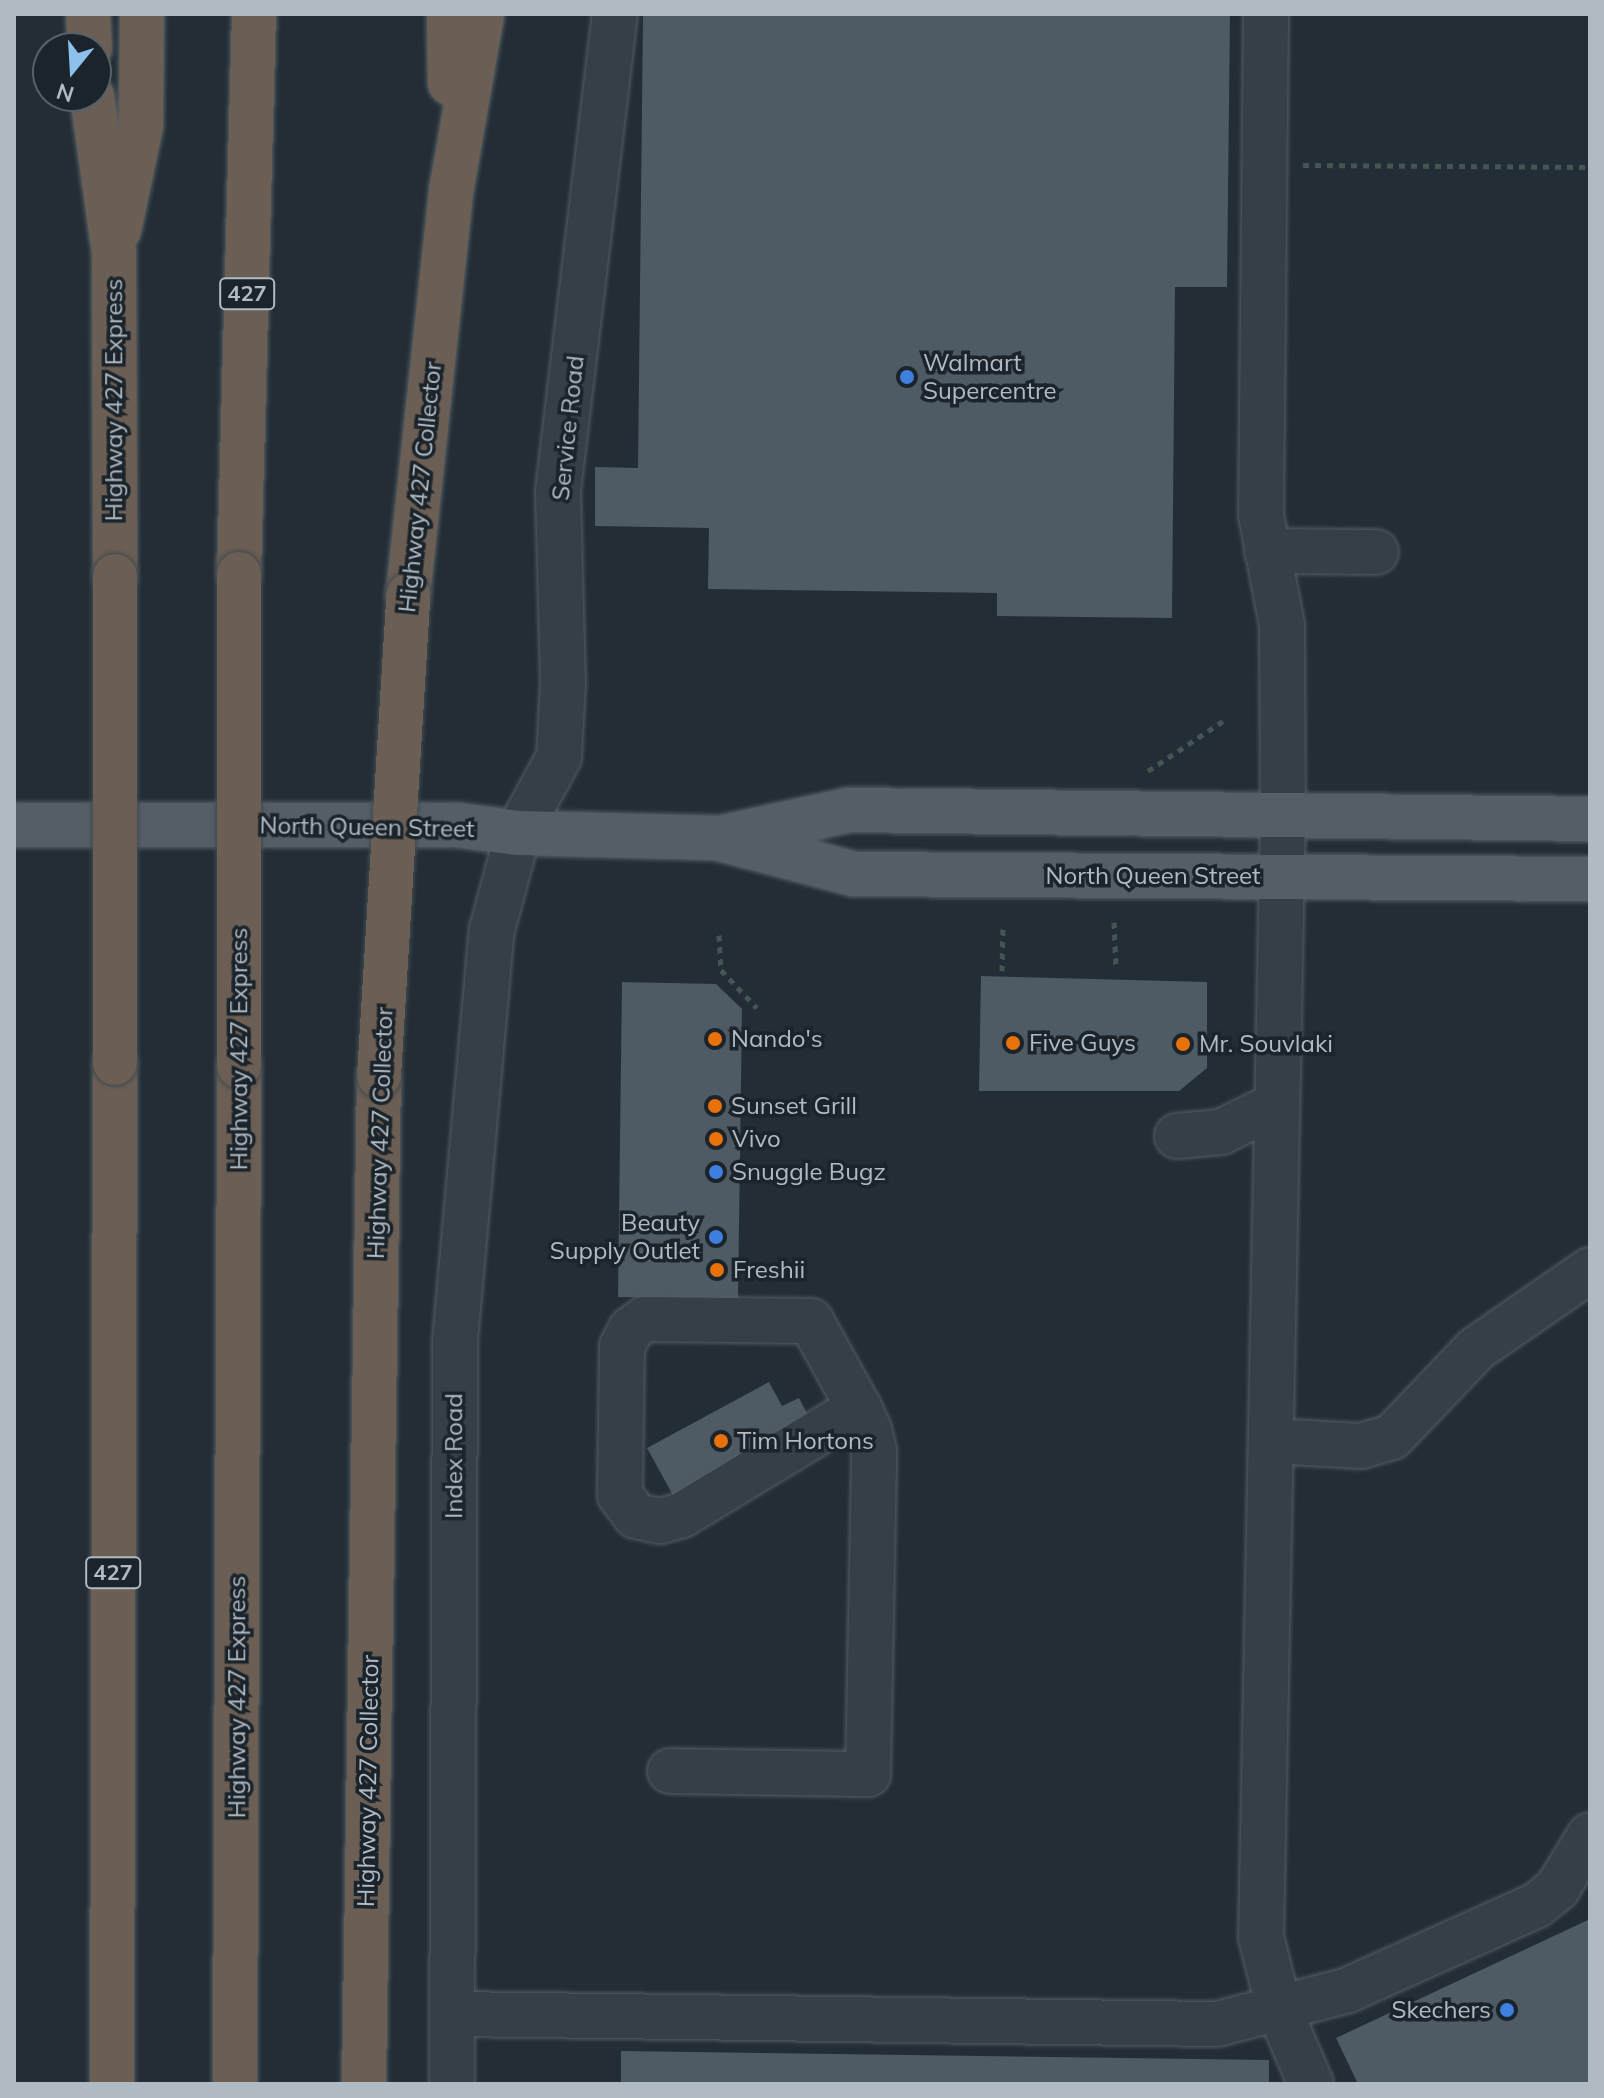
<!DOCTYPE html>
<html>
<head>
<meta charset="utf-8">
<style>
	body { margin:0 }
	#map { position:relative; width:1604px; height:2098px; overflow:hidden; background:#232d35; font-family:Mulish,sans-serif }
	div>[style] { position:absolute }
	.building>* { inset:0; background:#4e5a64 }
	.path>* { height:5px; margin-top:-2.5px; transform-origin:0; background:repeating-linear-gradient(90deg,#445554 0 6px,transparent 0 12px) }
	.roads { filter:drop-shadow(0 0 2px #535d63) drop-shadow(0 0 2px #535d63) }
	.minor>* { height:44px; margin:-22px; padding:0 22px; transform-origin:22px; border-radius:22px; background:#363f46 }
	.major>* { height:44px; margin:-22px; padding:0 22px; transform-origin:22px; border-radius:22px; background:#545e66 }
	.highway>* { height:44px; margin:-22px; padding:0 22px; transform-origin:22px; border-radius:22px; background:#6b5e54 }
	.bridges { filter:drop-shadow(0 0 2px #404a50) drop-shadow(0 0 2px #404a50) }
	.highway-bridge>* { height:44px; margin:-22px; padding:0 22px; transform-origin:22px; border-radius:22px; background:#6b5e54 }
	.dots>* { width:22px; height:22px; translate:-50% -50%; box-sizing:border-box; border:4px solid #1b242a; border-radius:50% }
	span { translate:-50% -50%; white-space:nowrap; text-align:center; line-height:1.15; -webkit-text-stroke:7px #1b242a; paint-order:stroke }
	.shield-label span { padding:2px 6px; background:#1b242a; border:2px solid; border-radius:6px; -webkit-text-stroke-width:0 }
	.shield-label { font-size:22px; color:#b0bac2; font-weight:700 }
	.poi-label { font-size:24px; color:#b0bac2 }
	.left { translate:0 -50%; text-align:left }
	.right { translate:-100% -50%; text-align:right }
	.street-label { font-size:24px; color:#b0bac2 }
	.frame { position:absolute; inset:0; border:16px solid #b0bac2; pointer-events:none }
	.north { position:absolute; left:32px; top:32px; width:80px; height:80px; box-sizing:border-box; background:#1b242a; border:2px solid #576067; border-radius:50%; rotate:198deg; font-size:22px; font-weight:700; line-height:32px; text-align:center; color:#b0bac2 }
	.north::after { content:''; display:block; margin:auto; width:28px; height:36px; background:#8dc0eb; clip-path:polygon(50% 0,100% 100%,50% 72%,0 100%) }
</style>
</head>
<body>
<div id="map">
	<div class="building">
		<i style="clip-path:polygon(643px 14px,1230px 14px,1227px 287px,1175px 287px,1172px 618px,997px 616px,997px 593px,708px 589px,709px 528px,595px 526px,595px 467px,638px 468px)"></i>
		<i style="clip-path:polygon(981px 976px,1207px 982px,1207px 1068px,1179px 1091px,979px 1091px)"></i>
		<i style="clip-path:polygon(622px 982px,716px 984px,742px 1009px,738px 1299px,618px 1297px)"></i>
		<i style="clip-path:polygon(769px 1382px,782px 1406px,799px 1398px,809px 1417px,680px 1508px,647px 1448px)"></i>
		<i style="clip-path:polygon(1590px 1919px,1590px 2084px,1358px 2084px,1336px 2038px)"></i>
		<i style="clip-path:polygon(621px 2051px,1269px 2060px,1269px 2084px,621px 2084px)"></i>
	</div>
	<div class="path">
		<i style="left:1303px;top:165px;width:287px;rotate:0.4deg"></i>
		<i style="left:1148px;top:771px;width:90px;rotate:-33.7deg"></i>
		<i style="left:1114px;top:922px;width:45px;rotate:87.5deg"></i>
		<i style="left:719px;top:935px;width:35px;rotate:87deg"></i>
		<i style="left:721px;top:970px;width:52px;rotate:46.5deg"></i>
		<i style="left:1002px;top:971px;width:45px;rotate:-88.7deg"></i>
	</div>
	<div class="roads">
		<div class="minor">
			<i style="left:1266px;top:14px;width:501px;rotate:90.57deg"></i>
			<i style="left:1261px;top:515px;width:112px;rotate:79.2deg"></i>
			<i style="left:1282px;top:625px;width:189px;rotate:89.7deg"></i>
			<i style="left:1283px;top:814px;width:1123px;rotate:91.12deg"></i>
			<i style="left:1261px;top:1937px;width:77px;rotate:75.8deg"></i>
			<i style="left:1280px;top:2012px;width:78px;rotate:66.7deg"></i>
			<i style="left:1267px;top:551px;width:109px;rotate:0.5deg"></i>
			<i style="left:1177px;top:1136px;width:44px;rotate:-5.2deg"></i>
			<i style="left:1221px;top:1132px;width:59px;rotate:-26.1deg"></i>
			<i style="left:1272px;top:1441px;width:89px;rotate:3.2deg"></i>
			<i style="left:1361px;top:1446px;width:32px;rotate:-16deg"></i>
			<i style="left:1392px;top:1437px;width:122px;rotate:-46.3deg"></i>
			<i style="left:1476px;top:1349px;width:139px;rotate:-34.7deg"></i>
			<i style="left:670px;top:1771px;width:198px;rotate:0.9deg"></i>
			<i style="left:868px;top:1774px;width:323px;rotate:-88.9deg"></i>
			<i style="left:874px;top:1451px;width:22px;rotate:-103deg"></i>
			<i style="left:869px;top:1430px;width:24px;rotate:-114deg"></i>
			<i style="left:859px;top:1408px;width:99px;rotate:-118.9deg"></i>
			<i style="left:811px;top:1321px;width:166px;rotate:-179.3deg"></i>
			<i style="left:645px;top:1319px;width:17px;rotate:144deg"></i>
			<i style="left:631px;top:1329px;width:20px;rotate:117deg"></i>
			<i style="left:622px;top:1347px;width:148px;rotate:90.8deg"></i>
			<i style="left:620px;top:1495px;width:26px;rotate:53deg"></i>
			<i style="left:636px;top:1516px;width:25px;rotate:12deg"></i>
			<i style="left:660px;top:1521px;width:23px;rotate:-15deg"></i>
			<i style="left:682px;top:1515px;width:207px;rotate:-31.2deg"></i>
			<i style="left:452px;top:2014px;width:765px;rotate:0.75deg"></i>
			<i style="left:1217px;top:2024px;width:135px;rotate:-14.5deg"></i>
			<i style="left:1348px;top:1990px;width:207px;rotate:-24.2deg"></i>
			<i style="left:1537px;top:1905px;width:26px;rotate:-39deg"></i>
			<i style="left:1557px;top:1889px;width:63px;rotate:-58.6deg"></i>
			<i style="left:452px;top:2084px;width:743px;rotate:-89.77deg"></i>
			<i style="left:455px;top:1341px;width:413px;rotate:-84.9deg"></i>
			<i style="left:492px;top:930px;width:100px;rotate:-75deg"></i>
			<i style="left:518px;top:833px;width:86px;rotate:-61.7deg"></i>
			<i style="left:559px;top:757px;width:74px;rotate:-86.9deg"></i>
			<i style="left:563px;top:683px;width:192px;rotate:-91.5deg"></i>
			<i style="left:558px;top:491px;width:480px;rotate:-83.2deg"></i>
		</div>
		<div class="major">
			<i style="left:14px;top:825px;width:443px"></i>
			<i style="left:457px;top:825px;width:62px;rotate:7.5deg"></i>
			<i style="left:518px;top:833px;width:202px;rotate:1.4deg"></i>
			<i style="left:720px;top:838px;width:131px;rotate:-12.3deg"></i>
			<i style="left:848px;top:810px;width:742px;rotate:0.69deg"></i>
			<i style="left:725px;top:840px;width:133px;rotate:14.8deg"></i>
			<i style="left:854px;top:874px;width:736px;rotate:0.39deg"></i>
		</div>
		<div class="highway">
			<i style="left:88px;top:14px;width:34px;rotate:87deg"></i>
			<i style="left:449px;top:14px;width:69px;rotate:89.2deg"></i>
			<i style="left:92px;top:96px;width:158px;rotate:82deg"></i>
			<i style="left:114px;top:252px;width:324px;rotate:89.8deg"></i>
			<i style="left:119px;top:230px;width:106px;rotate:-78.1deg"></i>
			<i style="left:141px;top:126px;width:112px;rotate:-89.5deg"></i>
			<i style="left:239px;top:574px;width:560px;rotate:-88.47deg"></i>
			<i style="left:408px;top:595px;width:411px;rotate:-83.9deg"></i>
			<i style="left:452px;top:186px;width:175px;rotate:-80.1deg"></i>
			<i style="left:112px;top:2084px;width:1021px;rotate:-89.83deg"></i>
			<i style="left:235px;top:2084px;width:1018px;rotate:-89.77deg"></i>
			<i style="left:364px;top:2084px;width:1008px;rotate:-89.15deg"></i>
		</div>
	</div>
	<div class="bridges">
		<div class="highway-bridge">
			<i style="left:115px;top:576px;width:487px;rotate:90deg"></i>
			<i style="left:239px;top:1066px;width:492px;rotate:-90deg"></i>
			<i style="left:379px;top:1076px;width:482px;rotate:-86.5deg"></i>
		</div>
	</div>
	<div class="dots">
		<i style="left:907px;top:377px;background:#3f7fe0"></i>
		<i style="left:715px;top:1039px;background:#e8710a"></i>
		<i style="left:1013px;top:1043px;background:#e8710a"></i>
		<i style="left:1183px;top:1044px;background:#e8710a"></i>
		<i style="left:715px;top:1106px;background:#e8710a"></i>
		<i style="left:716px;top:1139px;background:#e8710a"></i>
		<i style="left:716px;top:1172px;background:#3f7fe0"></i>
		<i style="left:716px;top:1237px;background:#3f7fe0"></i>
		<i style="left:717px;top:1270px;background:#e8710a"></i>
		<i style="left:721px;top:1441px;background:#e8710a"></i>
		<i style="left:1507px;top:2010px;background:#3f7fe0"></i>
	</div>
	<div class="shield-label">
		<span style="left:247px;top:294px">427</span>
		<span style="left:113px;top:1573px">427</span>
	</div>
	<div class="poi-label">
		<span class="left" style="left:923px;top:377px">Walmart<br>Supercentre</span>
		<span class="left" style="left:731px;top:1039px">Nando's</span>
		<span class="left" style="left:1029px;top:1043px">Five Guys</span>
		<span class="left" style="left:1199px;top:1044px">Mr. Souvlaki</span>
		<span class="left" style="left:731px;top:1106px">Sunset Grill</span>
		<span class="left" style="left:732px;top:1139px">Vivo</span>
		<span class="left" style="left:732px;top:1172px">Snuggle Bugz</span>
		<span class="right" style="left:700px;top:1237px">Beauty<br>Supply Outlet</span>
		<span class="left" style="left:733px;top:1270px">Freshii</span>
		<span class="left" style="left:737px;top:1441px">Tim Hortons</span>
		<span class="right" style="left:1491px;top:2010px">Skechers</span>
	</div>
	<div class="street-label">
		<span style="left:114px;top:400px;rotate:-90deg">Highway 427 Express</span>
		<span style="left:568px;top:428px;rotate:-84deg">Service Road</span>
		<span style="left:420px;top:487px;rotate:-84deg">Highway 427 Collector</span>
		<span style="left:367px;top:827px;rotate:1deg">North Queen Street</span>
		<span style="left:1153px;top:876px">North Queen Street</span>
		<span style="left:239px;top:1049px;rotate:-90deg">Highway 427 Express</span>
		<span style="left:380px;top:1133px;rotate:-88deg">Highway 427 Collector</span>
		<span style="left:454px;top:1456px;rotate:-90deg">Index Road</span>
		<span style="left:237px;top:1697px;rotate:-90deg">Highway 427 Express</span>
		<span style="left:368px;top:1781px;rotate:-89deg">Highway 427 Collector</span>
	</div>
	<div class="frame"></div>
	<div class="north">N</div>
</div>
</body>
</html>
